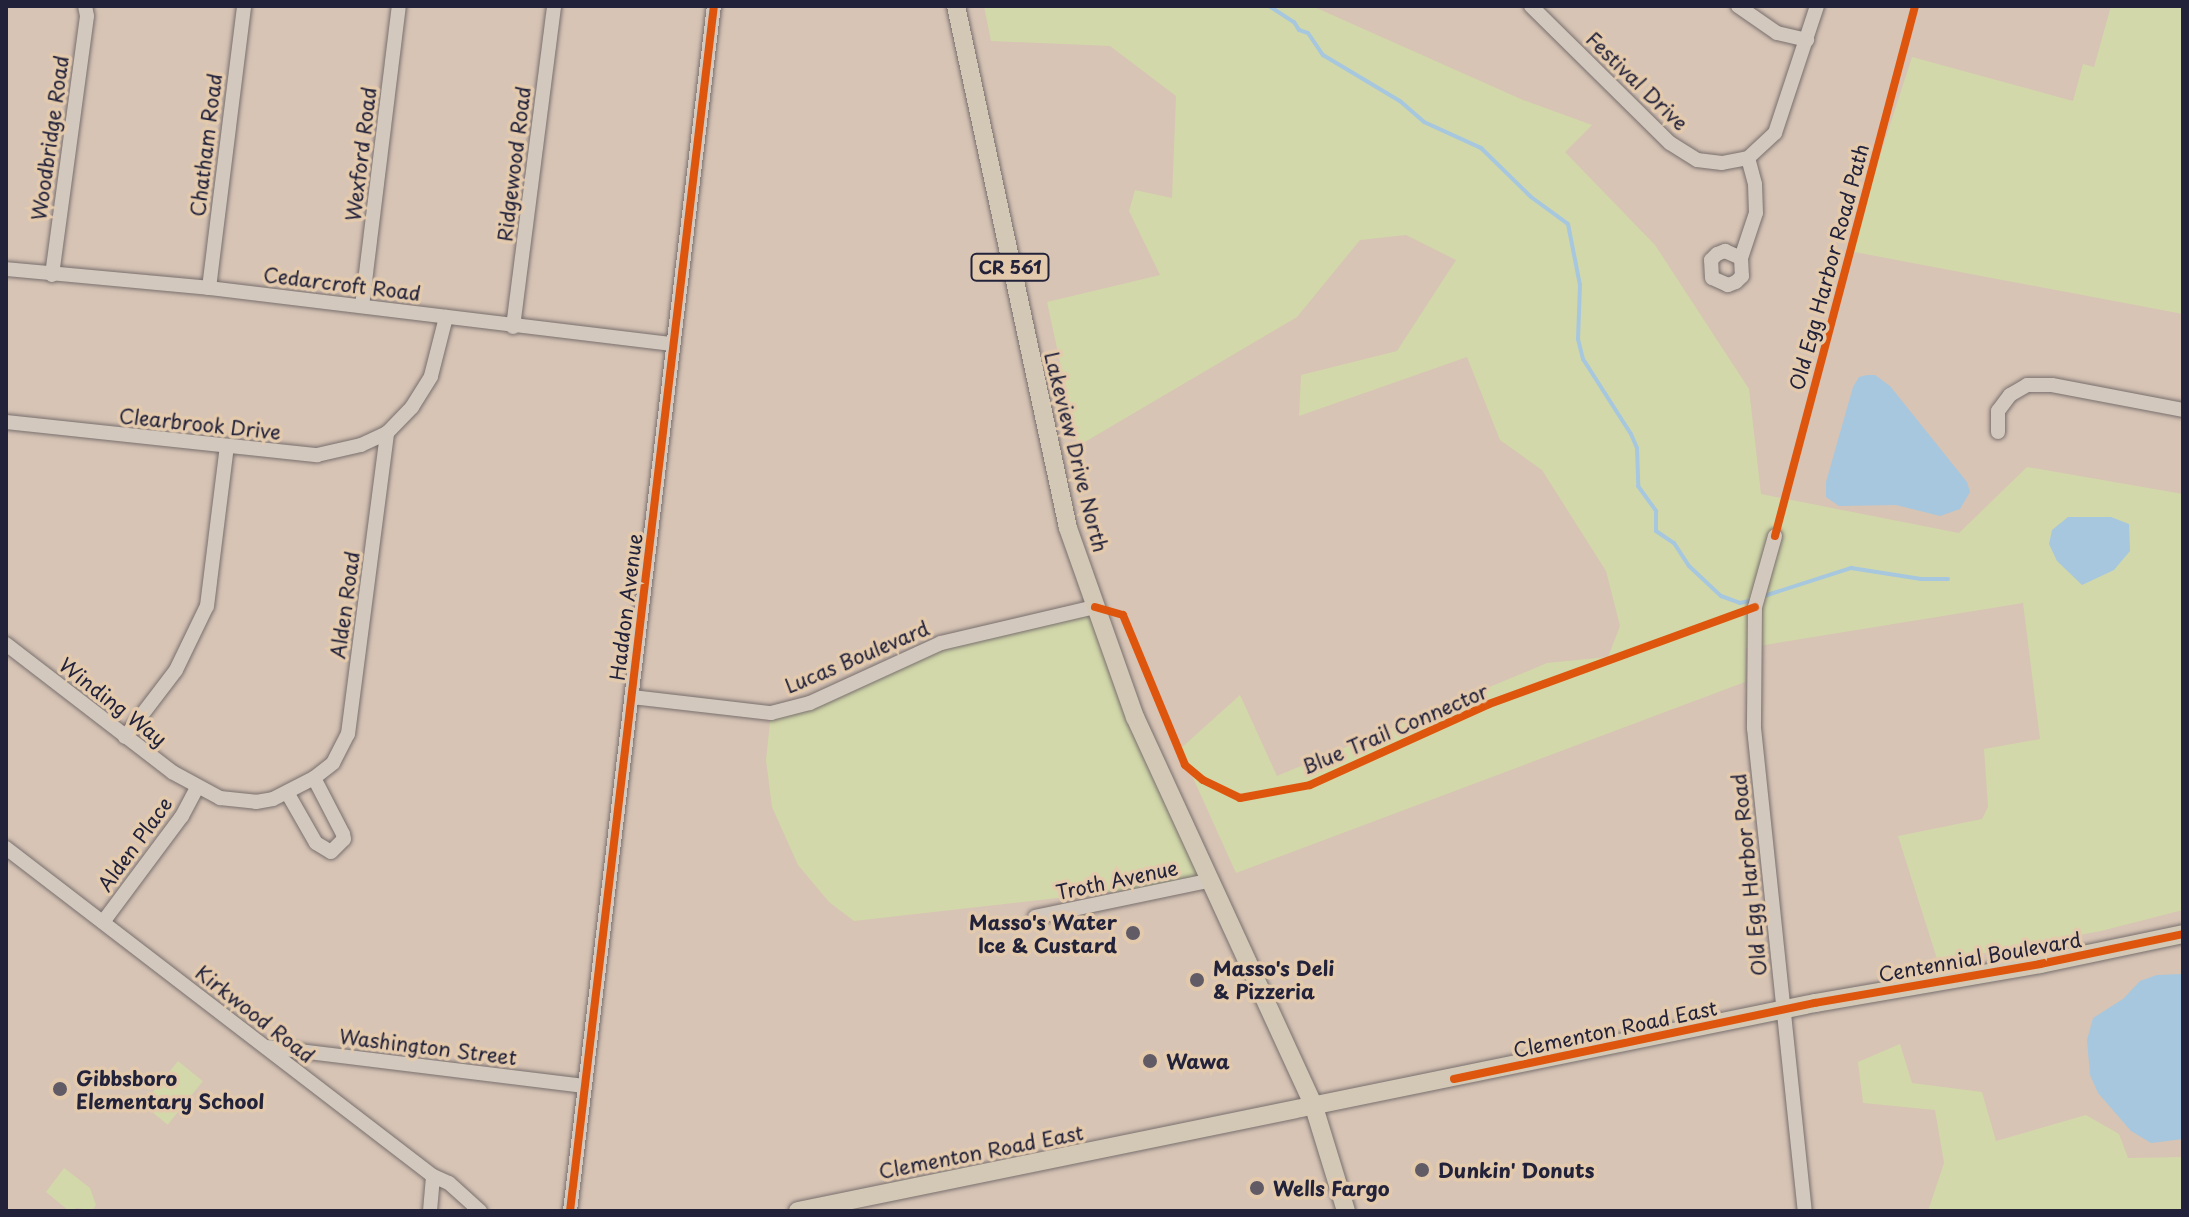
<!DOCTYPE html>
<html>
<head>
<meta charset="utf-8">
<style>
	body { margin:0 }
	#map { position:relative; width:2189px; height:1217px; overflow:hidden; background:#d7c4b5; font-family:"Playpen Sans",sans-serif }
	div>[style] { position:absolute }
	.green>* { inset:0; background:#d2d8a9; transform-origin:0 0 }
	.water>* { inset:0; background:#a6c7de }
	.stream>* { height:4px; margin:-2px; padding:0 2px; transform-origin:2px; border-radius:2px; background:#a6c7de }
	.roads { filter:drop-shadow(0 0 2px #786f6e) drop-shadow(0 0 2px #786f6e) }
	.minor>* { height:14px; margin:-7px; padding:0 7px; transform-origin:7px; border-radius:7px; background:#d3c8bd }
	.major>* { height:18px; margin:-9px; padding:0 9px; transform-origin:9px; border-radius:9px; background:#d2c8b5 }
	.cycleway>* { height:8px; margin:-4px; padding:0 4px; transform-origin:4px; border-radius:4px; background:#de560e }
	.dots>* { width:22px; height:22px; translate:-50% -50%; box-sizing:border-box; border:4px solid #e4caac; border-radius:50% }
	span { translate:-50% -50%; white-space:nowrap; text-align:center; line-height:1.15; -webkit-text-stroke:7px #e4caac; paint-order:stroke }
	.shield-label span { padding:2px 6px; background:#e4caac; border:2px solid; border-radius:6px; -webkit-text-stroke-width:0 }
	.shield-label { font-size:18px; color:#22223b; font-weight:700 }
	.street-label { font-size:20px; color:#22223b }
	.poi-label { font-size:20px; color:#22223b; font-weight:700 }
	.right { translate:-100% -50%; text-align:right }
	.left { translate:0 -50%; text-align:left }
	.frame { position:absolute; inset:0; border:8px solid #22223b; pointer-events:none }
</style>
</head>
<body>
<div id="map">
	<div class="green">
		<i style="clip-path:polygon(984px 6px,1312px 6px,1523px 100px,1592px 125px,1565px 152px,1655px 245px,1749px 389px,1761px 494px,1959px 533px,2027px 467px,2183px 494px,2183px 910px,2101px 931px,1938px 962px,1898px 836px,1982px 819px,1988px 807px,1984px 749px,2040px 739px,2023px 603px,1746px 648px,1745px 682px,1236px 873px,1180px 749px,1240px 695px,1277px 776px,1547px 663px,1608px 657px,1620px 626px,1606px 571px,1542px 470px,1500px 440px,1467px 357px,1299px 416px,1301px 375px,1397px 351px,1456px 260px,1406px 235px,1360px 240px,1297px 317px,1078px 446px,1047px 302px,1160px 275px,1129px 211px,1135px 190px,1172px 198px,1176px 96px,1110px 46px,991px 41px)"></i>
		<i style="clip-path:polygon(2111px 6px,2183px 6px,2183px 314px,1849px 251px,1912px 57px,2073px 101px,2083px 64px,2094px 67px)"></i>
		<i style="clip-path:polygon(1095px 607px,1207px 881px,854px 921px,829px 902px,798px 865px,772px 807px,766px 760px,771px 713px,903px 658px)"></i>
		<i style="clip-path:polygon(1900px 1044px,1912px 1083px,1982px 1092px,1996px 1141px,2086px 1115px,2119px 1134px,2128px 1158px,2183px 1157px,2183px 1211px,1928px 1211px,1944px 1163px,1935px 1110px,1863px 1103px,1858px 1062px)"></i>
		<i style="left:178px;top:1061px;width:32px;height:56px;rotate:39deg"></i>
		<i style="clip-path:polygon(64px 1168px,90px 1188px,96px 1205px,92px 1211px,77px 1208px,69px 1211px,46px 1192px)"></i>
	</div>
	<div class="water">
		<i style="clip-path:polygon(1867px 375px,1875px 375px,1890px 386px,1967px 482px,1970px 492px,1960px 509px,1940px 516px,1896px 505px,1839px 506px,1826px 497px,1826px 482px,1853px 387px,1859px 377px)"></i>
		<i style="clip-path:polygon(2068px 517px,2111px 517px,2129px 524px,2130px 551px,2114px 570px,2082px 585px,2057px 561px,2049px 544px,2052px 530px)"></i>
		<i style="clip-path:polygon(2183px 974px,2183px 1139px,2151px 1143px,2131px 1131px,2098px 1093px,2090px 1075px,2087px 1040px,2093px 1018px,2123px 999px,2140px 981px,2157px 975px)"></i>
	</div>
	<div class="stream">
		<i style="left:1269px;top:6px;width:30px;rotate:33deg"></i>
		<i style="left:1294px;top:22px;width:9px;rotate:58deg"></i>
		<i style="left:1299px;top:30px;width:9px;rotate:18deg"></i>
		<i style="left:1308px;top:33px;width:27px;rotate:56deg"></i>
		<i style="left:1323px;top:55px;width:90px;rotate:30.9deg"></i>
		<i style="left:1400px;top:101px;width:32px;rotate:41deg"></i>
		<i style="left:1424px;top:122px;width:63px;rotate:24.5deg"></i>
		<i style="left:1481px;top:148px;width:70px;rotate:44.4deg"></i>
		<i style="left:1531px;top:197px;width:46px;rotate:36.1deg"></i>
		<i style="left:1568px;top:224px;width:62px;rotate:78.9deg"></i>
		<i style="left:1580px;top:285px;width:54px;rotate:92.1deg"></i>
		<i style="left:1578px;top:339px;width:21px;rotate:76deg"></i>
		<i style="left:1583px;top:359px;width:89px;rotate:57.4deg"></i>
		<i style="left:1631px;top:434px;width:15px;rotate:67deg"></i>
		<i style="left:1637px;top:448px;width:38px;rotate:88deg"></i>
		<i style="left:1638px;top:486px;width:31px;rotate:54deg"></i>
		<i style="left:1656px;top:511px;width:20px;rotate:90deg"></i>
		<i style="left:1656px;top:531px;width:22px;rotate:34deg"></i>
		<i style="left:1674px;top:543px;width:27px;rotate:57deg"></i>
		<i style="left:1689px;top:566px;width:44px;rotate:43.2deg"></i>
		<i style="left:1721px;top:596px;width:20px;rotate:20deg"></i>
		<i style="left:1740px;top:603px;width:13px;rotate:-13deg"></i>
		<i style="left:1761px;top:597px;width:95px;rotate:-17.9deg"></i>
		<i style="left:1851px;top:568px;width:71px;rotate:8.9deg"></i>
		<i style="left:1921px;top:579px;width:27px"></i>
	</div>
	<div class="roads">
		<div class="minor">
			<i style="left:1531px;top:6px;width:195px;rotate:44.6deg"></i>
			<i style="left:1670px;top:143px;width:32px;rotate:32deg"></i>
			<i style="left:1697px;top:160px;width:25px;rotate:7deg"></i>
			<i style="left:1722px;top:163px;width:26px;rotate:-11deg"></i>
			<i style="left:1748px;top:158px;width:37px;rotate:-43deg"></i>
			<i style="left:1775px;top:133px;width:134px;rotate:-71.7deg"></i>
			<i style="left:1738px;top:6px;width:47px;rotate:34.7deg"></i>
			<i style="left:1777px;top:33px;width:31px;rotate:13deg"></i>
			<i style="left:1741px;top:258px;width:18px;rotate:87deg"></i>
			<i style="left:1742px;top:276px;width:8px;rotate:135deg"></i>
			<i style="left:1736px;top:282px;width:9px;rotate:159deg"></i>
			<i style="left:1728px;top:285px;width:17px;rotate:-156deg"></i>
			<i style="left:1712px;top:278px;width:18px;rotate:-93deg"></i>
			<i style="left:1711px;top:260px;width:8px;rotate:-45deg"></i>
			<i style="left:1717px;top:254px;width:9px;rotate:-21deg"></i>
			<i style="left:1725px;top:251px;width:17px;rotate:24deg"></i>
			<i style="left:1741px;top:258px;width:47px;rotate:-71.6deg"></i>
			<i style="left:1756px;top:213px;width:29px;rotate:-92deg"></i>
			<i style="left:1755px;top:184px;width:27px;rotate:-105deg"></i>
			<i style="left:6px;top:269px;width:204px;rotate:5.3deg"></i>
			<i style="left:209px;top:288px;width:466px;rotate:6.9deg"></i>
			<i style="left:52px;top:275px;width:261px;rotate:-82.3deg"></i>
			<i style="left:87px;top:16px;width:10px;rotate:-101deg"></i>
			<i style="left:209px;top:288px;width:284px;rotate:-82.9deg"></i>
			<i style="left:362px;top:306px;width:302px;rotate:-83deg"></i>
			<i style="left:513px;top:327px;width:324px;rotate:-82.7deg"></i>
			<i style="left:6px;top:422px;width:313px;rotate:6.1deg"></i>
			<i style="left:317px;top:455px;width:45px;rotate:-12.8deg"></i>
			<i style="left:361px;top:445px;width:29px;rotate:-25deg"></i>
			<i style="left:1998px;top:432px;width:21px;rotate:-90deg"></i>
			<i style="left:1998px;top:411px;width:20px;rotate:-53deg"></i>
			<i style="left:2010px;top:395px;width:20px;rotate:-30deg"></i>
			<i style="left:2027px;top:385px;width:25px"></i>
			<i style="left:2052px;top:385px;width:133px;rotate:10.8deg"></i>
			<i style="left:1775px;top:536px;width:74px;rotate:105.7deg"></i>
			<i style="left:1755px;top:607px;width:121px;rotate:90.5deg"></i>
			<i style="left:1754px;top:728px;width:486px;rotate:84deg"></i>
			<i style="left:6px;top:644px;width:210px;rotate:37.6deg"></i>
			<i style="left:172px;top:772px;width:55px;rotate:28.4deg"></i>
			<i style="left:220px;top:798px;width:36px;rotate:6deg"></i>
			<i style="left:256px;top:802px;width:17px;rotate:-10deg"></i>
			<i style="left:273px;top:799px;width:46px;rotate:-27.1deg"></i>
			<i style="left:314px;top:778px;width:24px;rotate:-38deg"></i>
			<i style="left:333px;top:763px;width:33px;rotate:-63deg"></i>
			<i style="left:348px;top:734px;width:304px;rotate:-82.6deg"></i>
			<i style="left:387px;top:433px;width:36px;rotate:-46deg"></i>
			<i style="left:412px;top:407px;width:36px;rotate:-58deg"></i>
			<i style="left:431px;top:376px;width:61px;rotate:-75.7deg"></i>
			<i style="left:632px;top:697px;width:140px;rotate:6.6deg"></i>
			<i style="left:771px;top:713px;width:40px;rotate:-14.4deg"></i>
			<i style="left:810px;top:703px;width:144px;rotate:-24.6deg"></i>
			<i style="left:941px;top:643px;width:158px;rotate:-13.2deg"></i>
			<i style="left:125px;top:737px;width:84px;rotate:-52.7deg"></i>
			<i style="left:176px;top:670px;width:71px;rotate:-64.2deg"></i>
			<i style="left:207px;top:606px;width:161px;rotate:-82.9deg"></i>
			<i style="left:288px;top:794px;width:56px;rotate:60.3deg"></i>
			<i style="left:316px;top:843px;width:17px;rotate:31deg"></i>
			<i style="left:331px;top:852px;width:18px;rotate:-45deg"></i>
			<i style="left:344px;top:839px;width:5px;rotate:-101deg"></i>
			<i style="left:343px;top:834px;width:63px;rotate:-117.4deg"></i>
			<i style="left:6px;top:848px;width:538px;rotate:37.53deg"></i>
			<i style="left:433px;top:1176px;width:17px;rotate:24deg"></i>
			<i style="left:449px;top:1183px;width:42px;rotate:42.1deg"></i>
			<i style="left:1035px;top:917px;width:176px;rotate:-11.8deg"></i>
			<i style="left:103px;top:922px;width:132px;rotate:-53.3deg"></i>
			<i style="left:182px;top:816px;width:32px;rotate:-62deg"></i>
			<i style="left:267px;top:1047px;width:319px;rotate:7deg"></i>
			<i style="left:430px;top:1211px;width:35px;rotate:-85deg"></i>
			<i style="left:570px;top:1211px;width:1214px;rotate:-83.19deg"></i>
		</div>
		<div class="major">
			<i style="left:956px;top:6px;width:534px;rotate:77.89deg"></i>
			<i style="left:1068px;top:528px;width:201px;rotate:70.5deg"></i>
			<i style="left:1135px;top:717px;width:429px;rotate:65.3deg"></i>
			<i style="left:1314px;top:1107px;width:109px;rotate:72.9deg"></i>
			<i style="left:798px;top:1211px;width:1038px;rotate:-11.56deg"></i>
			<i style="left:1815px;top:1003px;width:228px;rotate:-9.8deg"></i>
			<i style="left:2040px;top:964px;width:146px;rotate:-11.8deg"></i>
		</div>
	</div>
	<div class="cycleway">
		<i style="left:1775px;top:536px;width:548px;rotate:-75.2deg"></i>
		<i style="left:1095px;top:607px;width:29px;rotate:16deg"></i>
		<i style="left:1123px;top:615px;width:162px;rotate:67.5deg"></i>
		<i style="left:1185px;top:765px;width:23px;rotate:40deg"></i>
		<i style="left:1203px;top:780px;width:41px;rotate:25.9deg"></i>
		<i style="left:1240px;top:798px;width:71px;rotate:-10.5deg"></i>
		<i style="left:1310px;top:785px;width:196px;rotate:-24.3deg"></i>
		<i style="left:1489px;top:704px;width:283px;rotate:-20deg"></i>
		<i style="left:1454px;top:1079px;width:369px;rotate:-11.9deg"></i>
		<i style="left:1815px;top:1003px;width:228px;rotate:-9.8deg"></i>
		<i style="left:2040px;top:964px;width:146px;rotate:-11.8deg"></i>
		<i style="left:570px;top:1211px;width:1214px;rotate:-83.19deg"></i>
	</div>
	<div class="dots">
		<i style="left:1133px;top:933px;background:#615b66"></i>
		<i style="left:1197px;top:980px;background:#615b66"></i>
		<i style="left:1150px;top:1061px;background:#615b66"></i>
		<i style="left:60px;top:1089px;background:#615b66"></i>
		<i style="left:1422px;top:1170px;background:#615b66"></i>
		<i style="left:1257px;top:1188px;background:#615b66"></i>
	</div>
	<div class="shield-label">
		<span style="left:1010px;top:267px">CR 561</span>
	</div>
	<div class="street-label">
		<span style="left:1637px;top:81px;rotate:44deg">Festival Drive</span>
		<span style="left:50px;top:138px;rotate:-82deg">Woodbridge Road</span>
		<span style="left:206px;top:145px;rotate:-83deg">Chatham Road</span>
		<span style="left:361px;top:154px;rotate:-83deg">Wexford Road</span>
		<span style="left:514px;top:164px;rotate:-83deg">Ridgewood Road</span>
		<span style="left:1829px;top:267px;rotate:-75deg">Old Egg Harbor Road Path</span>
		<span style="left:342px;top:284px;rotate:7deg">Cedarcroft Road</span>
		<span style="left:200px;top:424px;rotate:6deg">Clearbrook Drive</span>
		<span style="left:1076px;top:452px;rotate:76deg">Lakeview Drive North</span>
		<span style="left:345px;top:605px;rotate:-82deg">Alden Road</span>
		<span style="left:626px;top:607px;rotate:-83deg">Haddon Avenue</span>
		<span style="left:857px;top:657px;rotate:-23deg">Lucas Boulevard</span>
		<span style="left:113px;top:702px;rotate:38deg">Winding Way</span>
		<span style="left:1395px;top:729px;rotate:-23deg">Blue Trail Connector</span>
		<span style="left:135px;top:844px;rotate:-54deg">Alden Place</span>
		<span style="left:1749px;top:875px;rotate:-96deg">Old Egg Harbor Road</span>
		<span style="left:1117px;top:880px;rotate:-12deg">Troth Avenue</span>
		<span style="left:1980px;top:957px;rotate:-10deg">Centennial Boulevard</span>
		<span style="left:255px;top:1014px;rotate:38deg">Kirkwood Road</span>
		<span style="left:1615px;top:1029px;rotate:-12deg">Clementon Road East</span>
		<span style="left:428px;top:1047px;rotate:7deg">Washington Street</span>
		<span style="left:981px;top:1152px;rotate:-11deg">Clementon Road East</span>
	</div>
	<div class="poi-label">
		<span class="right" style="left:1117px;top:934px">Masso's Water<br>Ice &amp; Custard</span>
		<span class="left" style="left:1213px;top:980px">Masso's Deli<br>&amp; Pizzeria</span>
		<span class="left" style="left:1166px;top:1061px">Wawa</span>
		<span class="left" style="left:76px;top:1090px">Gibbsboro<br>Elementary School</span>
		<span class="left" style="left:1438px;top:1170px">Dunkin' Donuts</span>
		<span class="left" style="left:1273px;top:1188px">Wells Fargo</span>
	</div>
	<div class="frame"></div>
</div>
</body>
</html>
